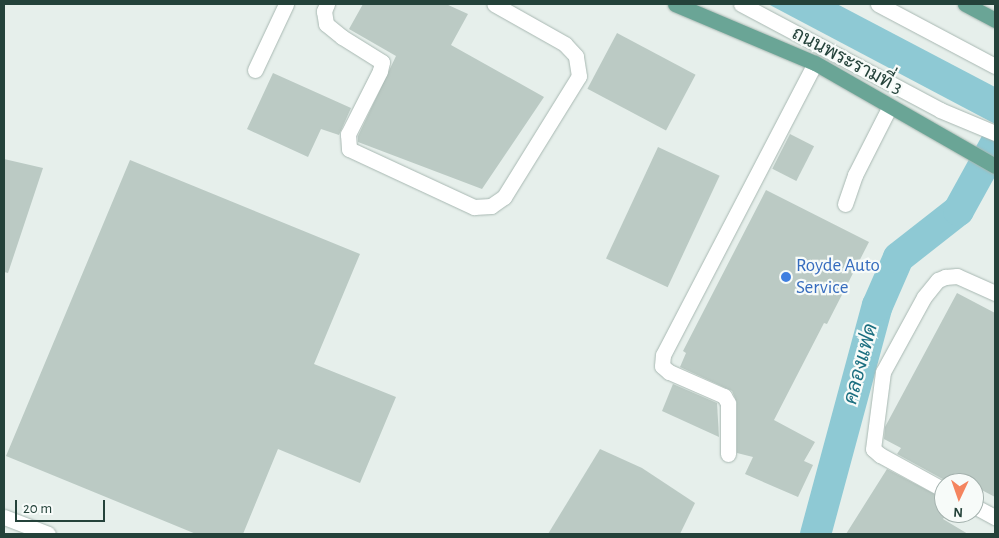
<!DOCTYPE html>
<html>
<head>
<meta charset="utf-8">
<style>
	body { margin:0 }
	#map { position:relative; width:999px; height:538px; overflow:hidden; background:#e6efeb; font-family:"Alegreya Sans",Sarabun,sans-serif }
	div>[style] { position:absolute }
	.water>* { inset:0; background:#8ec9d4 }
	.canal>* { height:31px; margin:-15.5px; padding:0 15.5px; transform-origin:15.5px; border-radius:15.5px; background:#8ec9d4 }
	.building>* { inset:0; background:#bbcac4; transform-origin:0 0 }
	.roads { filter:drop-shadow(0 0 1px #a8b8b2) drop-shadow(0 0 1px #a8b8b2) }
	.service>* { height:15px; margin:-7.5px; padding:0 7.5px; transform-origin:7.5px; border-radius:7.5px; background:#fff }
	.minor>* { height:15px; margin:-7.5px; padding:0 7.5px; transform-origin:7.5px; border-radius:7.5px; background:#fff }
	.primary>* { height:15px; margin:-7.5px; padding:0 7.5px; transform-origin:7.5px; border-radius:7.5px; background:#6aa596 }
	.dots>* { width:14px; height:14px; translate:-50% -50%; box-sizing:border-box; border:2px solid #f7fbf9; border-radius:50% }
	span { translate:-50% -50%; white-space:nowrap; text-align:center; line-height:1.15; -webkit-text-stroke:4.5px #f7fbf9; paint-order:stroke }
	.street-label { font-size:19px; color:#24423a }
	.shop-label { font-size:19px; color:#366cbe }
	.left { translate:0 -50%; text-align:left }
	.water-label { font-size:20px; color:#1c6f80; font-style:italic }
	.frame { position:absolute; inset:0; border:5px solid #24423a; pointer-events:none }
	.north { position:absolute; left:934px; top:473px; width:50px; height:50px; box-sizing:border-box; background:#f7fbf9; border:1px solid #a3b1ad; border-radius:50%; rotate:183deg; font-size:14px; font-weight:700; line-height:20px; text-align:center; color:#24423a }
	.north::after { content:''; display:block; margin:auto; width:18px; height:22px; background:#f4845f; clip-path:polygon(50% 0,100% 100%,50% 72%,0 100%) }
	.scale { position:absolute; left:15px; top:500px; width:90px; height:22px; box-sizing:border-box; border:2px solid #24423a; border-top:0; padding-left:6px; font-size:15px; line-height:18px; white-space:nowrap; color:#24423a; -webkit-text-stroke:4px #f7fbf9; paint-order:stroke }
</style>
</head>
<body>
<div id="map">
	<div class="water">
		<i style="clip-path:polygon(768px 4px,837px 4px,995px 87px,995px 124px)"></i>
	</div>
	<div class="canal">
		<i style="left:815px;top:534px;width:237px;rotate:-74.9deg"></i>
		<i style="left:877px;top:305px;width:52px;rotate:-66.4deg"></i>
		<i style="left:898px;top:257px;width:76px;rotate:-38.1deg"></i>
		<i style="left:958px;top:210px;width:77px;rotate:-61.1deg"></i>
	</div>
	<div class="building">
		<i style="clip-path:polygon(363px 4px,446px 4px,468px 14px,451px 45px,544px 97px,482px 189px,358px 142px,358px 136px,396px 56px,349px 29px)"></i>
		<i style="left:617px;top:33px;width:89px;height:63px;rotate:28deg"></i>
		<i style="clip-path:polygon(273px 73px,351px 108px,339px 135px,321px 129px,308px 157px,247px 129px)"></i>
		<i style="left:790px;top:134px;width:27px;height:39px;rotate:27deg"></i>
		<i style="left:658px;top:147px;width:68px;height:123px;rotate:25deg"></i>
		<i style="clip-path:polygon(4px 159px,43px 168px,8px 273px,4px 272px)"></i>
		<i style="clip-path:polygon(130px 160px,360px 254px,314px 364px,396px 397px,360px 483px,278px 449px,243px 534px,196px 534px,6px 456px)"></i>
		<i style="clip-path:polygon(766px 190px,869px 242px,827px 324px,824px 323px,774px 420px,815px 442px,804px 461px,813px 465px,798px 497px,745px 474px,753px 457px,737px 453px,737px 403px,732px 391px,680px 367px,686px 353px,683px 351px)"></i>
		<i style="clip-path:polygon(957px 293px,995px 313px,995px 497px,974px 486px,974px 483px,950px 483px,897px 454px,901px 448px,884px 439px,885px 427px)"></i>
		<i style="clip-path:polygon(673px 384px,717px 403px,719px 437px,662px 411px)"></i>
		<i style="clip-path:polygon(600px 449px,642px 468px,695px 503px,680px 534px,548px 534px)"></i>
		<i style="clip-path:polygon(887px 469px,944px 499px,944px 513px,947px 513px,943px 519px,968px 534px,846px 534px)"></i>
	</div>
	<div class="roads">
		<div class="service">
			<i style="left:327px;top:4px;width:8px;rotate:113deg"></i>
			<i style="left:324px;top:11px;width:13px;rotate:81deg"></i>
			<i style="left:326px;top:24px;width:21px;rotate:39deg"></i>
			<i style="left:342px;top:37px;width:47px;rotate:32deg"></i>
			<i style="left:382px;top:62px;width:9px;rotate:103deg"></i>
			<i style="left:380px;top:71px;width:71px;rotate:116.9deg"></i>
			<i style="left:348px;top:134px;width:15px;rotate:86deg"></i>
			<i style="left:349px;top:149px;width:138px;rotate:24.9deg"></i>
			<i style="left:474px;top:207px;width:17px;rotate:-3deg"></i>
			<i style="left:491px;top:206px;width:16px;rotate:-35deg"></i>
			<i style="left:504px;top:197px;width:142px;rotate:-58.2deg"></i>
			<i style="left:579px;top:76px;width:20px;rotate:-99deg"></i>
			<i style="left:576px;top:56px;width:16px;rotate:-133deg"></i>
			<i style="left:565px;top:44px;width:81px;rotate:-150.6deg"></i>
			<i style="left:741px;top:4px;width:225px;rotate:28deg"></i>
			<i style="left:940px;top:110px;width:60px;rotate:22.7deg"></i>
			<i style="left:878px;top:4px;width:132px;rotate:27.9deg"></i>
			<i style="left:845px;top:204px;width:31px;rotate:-71deg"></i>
			<i style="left:855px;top:175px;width:77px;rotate:-63.1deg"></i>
			<i style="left:944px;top:490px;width:73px;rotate:-151.3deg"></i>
			<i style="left:880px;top:455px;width:9px;rotate:-139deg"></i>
			<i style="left:873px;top:449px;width:78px;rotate:-82.6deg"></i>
			<i style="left:883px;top:372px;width:85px;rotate:-61.3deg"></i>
			<i style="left:924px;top:297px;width:22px;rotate:-51deg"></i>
			<i style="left:938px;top:280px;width:8px;rotate:-23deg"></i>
			<i style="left:945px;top:277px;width:12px;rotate:-5deg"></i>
			<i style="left:957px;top:276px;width:42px;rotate:24.1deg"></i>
			<i style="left:974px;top:506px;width:24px;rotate:28deg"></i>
		</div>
		<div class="minor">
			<i style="left:255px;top:70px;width:73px;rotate:-64.8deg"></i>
			<i style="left:728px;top:454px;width:51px;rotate:-90deg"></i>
			<i style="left:728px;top:403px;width:8px;rotate:-120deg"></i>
			<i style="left:724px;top:396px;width:60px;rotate:-156.4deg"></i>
			<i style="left:669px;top:372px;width:9px;rotate:-139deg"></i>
			<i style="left:662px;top:366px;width:11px;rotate:-85deg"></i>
			<i style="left:663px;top:355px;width:329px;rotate:-62.5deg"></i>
			<i style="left:4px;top:517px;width:47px;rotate:21.1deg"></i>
		</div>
		<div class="primary">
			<i style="left:675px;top:4px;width:152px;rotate:22.9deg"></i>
			<i style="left:815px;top:63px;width:207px;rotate:29.8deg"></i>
			<i style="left:965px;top:4px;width:34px;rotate:28deg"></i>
		</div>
	</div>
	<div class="dots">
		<i style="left:786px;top:277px;background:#3f7fe0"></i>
	</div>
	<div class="street-label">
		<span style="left:847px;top:61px;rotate:28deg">ถนนพระรามที่ 3</span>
	</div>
	<div class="shop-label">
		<span class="left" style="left:796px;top:277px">Royde Auto<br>Service</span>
	</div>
	<div class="water-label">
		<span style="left:861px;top:364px;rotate:-75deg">คลองแฟด</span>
	</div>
	<div class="frame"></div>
	<div class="north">N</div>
	<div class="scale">20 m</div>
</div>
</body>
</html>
